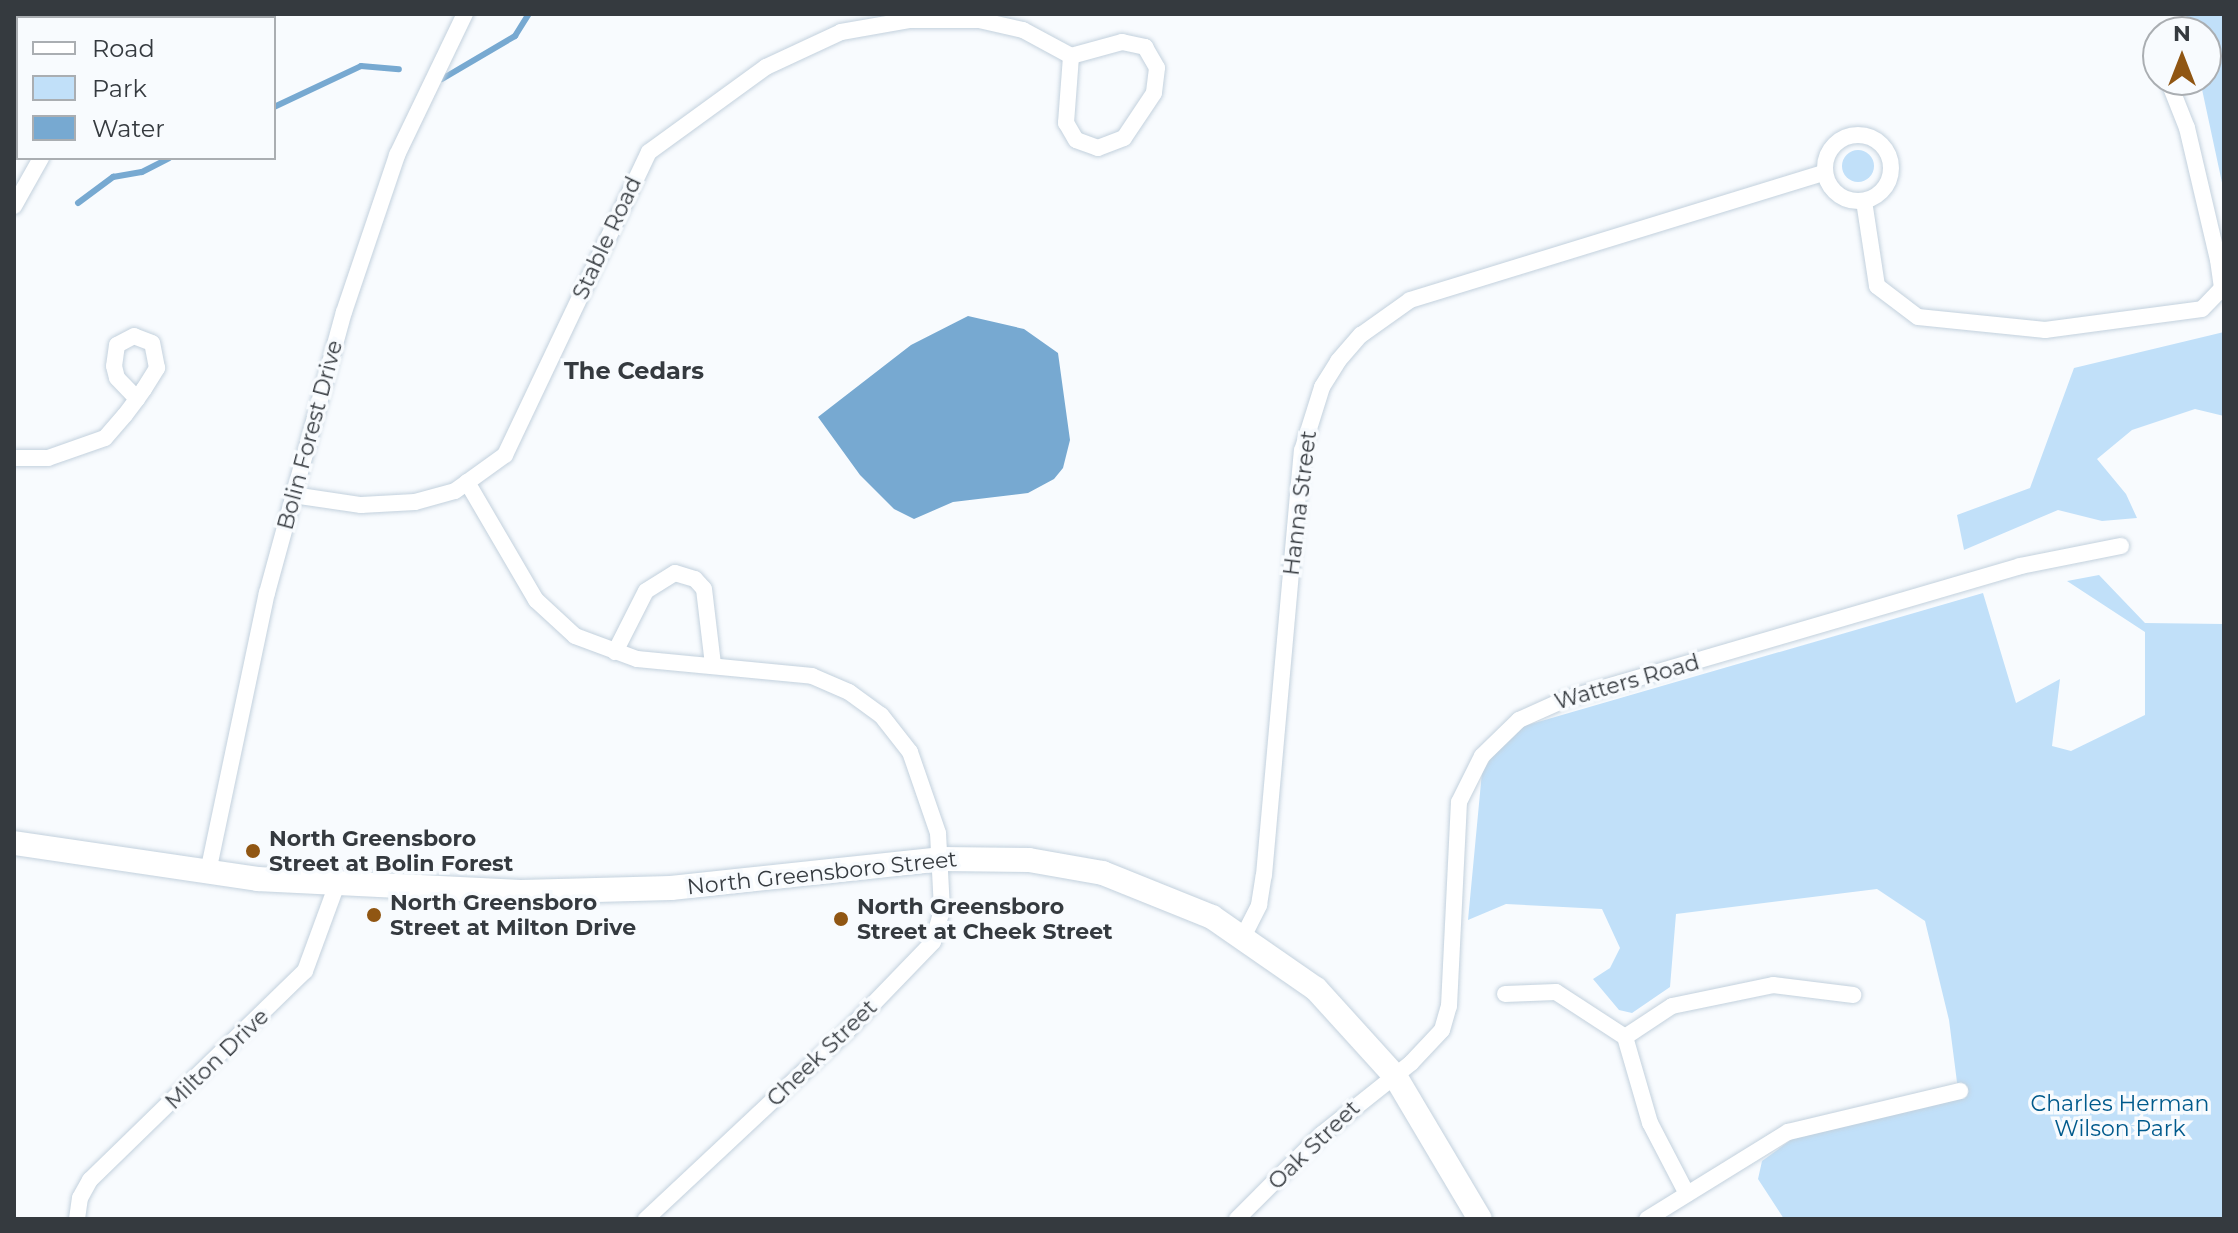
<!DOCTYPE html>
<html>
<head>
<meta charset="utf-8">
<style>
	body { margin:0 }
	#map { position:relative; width:2238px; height:1233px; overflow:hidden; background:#f8fbfe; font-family:Montserrat,sans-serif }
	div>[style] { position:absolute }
	.green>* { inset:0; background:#c1e0f9 }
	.round { border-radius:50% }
	.water>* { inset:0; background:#77a9d1 }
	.stream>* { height:6px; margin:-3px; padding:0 3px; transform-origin:3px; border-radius:3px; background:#77a9d1 }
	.roads { filter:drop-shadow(0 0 2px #c3d1dd) drop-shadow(0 0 2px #c3d1dd) }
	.minor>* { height:16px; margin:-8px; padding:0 8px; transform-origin:8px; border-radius:8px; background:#fff }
	.minor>.ring { margin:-8px; padding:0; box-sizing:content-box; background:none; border:16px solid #fff; border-radius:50% }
	.secondary>* { height:24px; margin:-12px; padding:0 12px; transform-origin:12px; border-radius:12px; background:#fff }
	.dots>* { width:22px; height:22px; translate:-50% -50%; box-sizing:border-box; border:4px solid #f8fbfe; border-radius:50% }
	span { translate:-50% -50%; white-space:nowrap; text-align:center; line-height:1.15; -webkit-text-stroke:7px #f8fbfe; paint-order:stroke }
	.street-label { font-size:22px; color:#353a3f }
	.poi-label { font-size:22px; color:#353a3f; font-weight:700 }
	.left { translate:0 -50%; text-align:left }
	.park-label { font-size:22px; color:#005a8c }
	.neighbourhood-label { font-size:24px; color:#353a3f; font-weight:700 }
	.frame { position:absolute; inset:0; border:16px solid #353a3f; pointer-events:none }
	.legend { position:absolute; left:16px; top:16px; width:260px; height:144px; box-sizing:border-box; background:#f8fbfe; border:2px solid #aaaeb2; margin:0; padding:10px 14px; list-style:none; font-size:24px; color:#353a3f }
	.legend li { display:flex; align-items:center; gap:16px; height:40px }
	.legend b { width:40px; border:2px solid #aaaeb2 }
	.north { position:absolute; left:2142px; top:16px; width:80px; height:80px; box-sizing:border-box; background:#f8fbfe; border:2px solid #aaaeb2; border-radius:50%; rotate:0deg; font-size:22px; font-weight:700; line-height:32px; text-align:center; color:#353a3f }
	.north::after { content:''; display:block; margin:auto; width:28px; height:36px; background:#905613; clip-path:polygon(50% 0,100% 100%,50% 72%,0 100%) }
</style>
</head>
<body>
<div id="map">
	<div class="green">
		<i style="clip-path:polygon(2186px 14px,2224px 14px,2224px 192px,2200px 80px,2206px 80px,2206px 32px,2189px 32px)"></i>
		<i class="round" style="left:1842px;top:150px;width:32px;height:32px"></i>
		<i style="clip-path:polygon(2224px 332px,2224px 416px,2195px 409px,2132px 430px,2097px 459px,2126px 494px,2137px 518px,2102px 521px,2058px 510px,1964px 550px,1957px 515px,2030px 488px,2074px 368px)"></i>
		<i style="clip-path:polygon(2099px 575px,2145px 623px,2224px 624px,2224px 1219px,1784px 1219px,1758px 1179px,1762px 1161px,1795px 1137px,1958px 1090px,1949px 1020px,1925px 921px,1877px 889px,1676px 914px,1670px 987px,1632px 1013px,1619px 1010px,1593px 979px,1610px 968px,1620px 948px,1602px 909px,1506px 904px,1468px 920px,1482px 772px,1510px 730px,1983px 593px,2016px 703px,2060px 679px,2052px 746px,2071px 751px,2145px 715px,2145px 632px,2067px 581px)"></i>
	</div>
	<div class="water">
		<i style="clip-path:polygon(968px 316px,1024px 329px,1058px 353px,1070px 440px,1063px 468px,1054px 479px,1028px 493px,953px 502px,914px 519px,894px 509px,860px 475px,818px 417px,911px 345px)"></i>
	</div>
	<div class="stream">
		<i style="left:442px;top:79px;width:85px;rotate:-30.5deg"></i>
		<i style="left:515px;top:36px;width:26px;rotate:-58deg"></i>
		<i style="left:274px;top:107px;width:96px;rotate:-25.2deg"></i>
		<i style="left:361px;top:66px;width:38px;rotate:5deg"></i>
		<i style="left:78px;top:203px;width:44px;rotate:-36.6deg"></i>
		<i style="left:113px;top:177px;width:29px;rotate:-10deg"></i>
		<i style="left:142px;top:172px;width:30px;rotate:-27deg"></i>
	</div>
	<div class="roads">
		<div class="minor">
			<i style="left:167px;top:18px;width:7px;rotate:-34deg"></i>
			<i style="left:2157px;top:55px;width:2px;rotate:63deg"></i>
			<i class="ring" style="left:1825px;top:135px;width:50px;height:50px"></i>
			<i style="left:1864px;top:201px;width:86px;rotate:81.3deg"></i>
			<i style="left:1877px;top:286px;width:51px;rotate:37.1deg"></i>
			<i style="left:1918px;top:317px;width:128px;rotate:5.8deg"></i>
			<i style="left:2045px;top:330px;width:158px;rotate:-7.6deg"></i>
			<i style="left:2202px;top:309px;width:29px;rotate:-46deg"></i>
			<i style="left:2222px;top:288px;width:28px;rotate:-98deg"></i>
			<i style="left:2218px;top:260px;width:136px;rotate:-103.2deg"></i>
			<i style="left:2187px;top:128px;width:52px;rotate:-111.6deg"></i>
			<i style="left:14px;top:206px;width:55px;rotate:-60.6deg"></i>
			<i style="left:14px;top:458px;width:34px"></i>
			<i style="left:48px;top:458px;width:60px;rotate:-19.3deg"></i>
			<i style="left:105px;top:438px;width:30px;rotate:-49deg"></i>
			<i style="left:125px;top:415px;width:20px;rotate:-53deg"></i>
			<i style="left:137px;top:399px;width:12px;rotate:-55deg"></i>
			<i style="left:144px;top:389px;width:25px;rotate:-58deg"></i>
			<i style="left:157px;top:368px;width:25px;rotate:-101deg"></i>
			<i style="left:152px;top:343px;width:19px;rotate:-159deg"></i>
			<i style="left:134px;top:336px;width:19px;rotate:152deg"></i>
			<i style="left:117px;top:345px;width:21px;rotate:98deg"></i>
			<i style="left:114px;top:366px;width:12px;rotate:76deg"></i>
			<i style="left:117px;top:378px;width:29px;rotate:46deg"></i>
			<i style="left:467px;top:482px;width:137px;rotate:59.7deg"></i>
			<i style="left:536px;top:600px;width:53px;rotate:42.7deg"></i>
			<i style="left:575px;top:636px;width:66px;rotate:20.4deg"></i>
			<i style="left:637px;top:659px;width:176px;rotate:5.5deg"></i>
			<i style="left:812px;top:676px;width:40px;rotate:23.4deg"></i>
			<i style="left:849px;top:692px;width:39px;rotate:36deg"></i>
			<i style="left:881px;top:715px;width:47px;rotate:51.9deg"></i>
			<i style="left:910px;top:752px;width:86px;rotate:70.9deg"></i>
			<i style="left:938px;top:833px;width:77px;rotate:87deg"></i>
			<i style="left:942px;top:910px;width:33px;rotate:106deg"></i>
			<i style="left:933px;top:942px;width:122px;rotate:134deg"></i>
			<i style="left:848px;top:1030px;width:277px;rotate:136.9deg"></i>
			<i style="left:293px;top:495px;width:69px;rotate:8.4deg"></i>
			<i style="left:361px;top:505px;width:54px;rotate:-3.2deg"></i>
			<i style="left:415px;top:502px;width:41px;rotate:-15.4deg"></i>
			<i style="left:455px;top:491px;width:62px;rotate:-35.8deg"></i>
			<i style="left:505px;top:455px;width:335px;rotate:-64.6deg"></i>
			<i style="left:649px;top:152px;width:145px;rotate:-36deg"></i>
			<i style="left:766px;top:67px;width:83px;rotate:-25deg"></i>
			<i style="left:841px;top:32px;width:69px;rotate:-10deg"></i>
			<i style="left:909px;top:20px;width:70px"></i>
			<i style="left:979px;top:20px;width:45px;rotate:12.8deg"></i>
			<i style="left:1023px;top:30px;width:55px;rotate:28.4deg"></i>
			<i style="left:1071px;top:56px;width:53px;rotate:-15.4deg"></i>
			<i style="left:1122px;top:42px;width:24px;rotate:12deg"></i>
			<i style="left:1145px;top:47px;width:24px;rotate:60deg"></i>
			<i style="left:1157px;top:68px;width:25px;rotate:97deg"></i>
			<i style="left:1154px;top:93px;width:54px;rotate:123.7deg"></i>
			<i style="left:1124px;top:138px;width:28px;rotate:159deg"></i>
			<i style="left:1098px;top:148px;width:23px;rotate:-160deg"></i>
			<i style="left:1076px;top:140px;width:20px;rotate:-120deg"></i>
			<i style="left:1066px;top:123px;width:67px;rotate:-85.7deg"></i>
			<i style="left:615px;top:652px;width:68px;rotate:-63.1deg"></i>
			<i style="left:646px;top:591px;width:34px;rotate:-32deg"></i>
			<i style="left:675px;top:573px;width:21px;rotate:17deg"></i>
			<i style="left:695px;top:579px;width:13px;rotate:48deg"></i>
			<i style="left:704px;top:589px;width:77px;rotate:83.2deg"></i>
			<i style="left:208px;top:872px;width:285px;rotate:-78.1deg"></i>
			<i style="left:267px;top:593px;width:291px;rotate:-74.7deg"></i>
			<i style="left:344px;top:312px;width:166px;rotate:-71.3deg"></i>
			<i style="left:397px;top:155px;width:157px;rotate:-64.3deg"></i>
			<i style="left:1244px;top:935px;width:34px;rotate:-63deg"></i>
			<i style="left:1259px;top:905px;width:30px;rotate:-81deg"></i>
			<i style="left:1264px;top:875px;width:426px;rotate:-84.9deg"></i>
			<i style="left:1302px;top:451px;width:67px;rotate:-72.6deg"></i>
			<i style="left:1322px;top:387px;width:31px;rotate:-58deg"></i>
			<i style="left:1338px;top:361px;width:35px;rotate:-49deg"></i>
			<i style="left:1361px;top:335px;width:60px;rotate:-35.5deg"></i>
			<i style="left:1410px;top:300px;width:434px;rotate:-17.1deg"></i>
			<i style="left:1505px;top:994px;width:51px;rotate:-2.2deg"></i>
			<i style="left:1556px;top:992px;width:82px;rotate:33.1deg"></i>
			<i style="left:1687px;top:1194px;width:80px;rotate:-117.5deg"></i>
			<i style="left:1650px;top:1123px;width:90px;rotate:-106.2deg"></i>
			<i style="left:1625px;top:1037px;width:56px;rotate:-33.4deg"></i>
			<i style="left:1672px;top:1006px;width:103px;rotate:-11.7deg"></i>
			<i style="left:1773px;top:985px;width:81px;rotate:7.1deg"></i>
			<i style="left:77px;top:1219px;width:21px;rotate:-82deg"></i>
			<i style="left:80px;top:1198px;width:21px;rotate:-61deg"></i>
			<i style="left:90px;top:1180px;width:300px;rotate:-44.2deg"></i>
			<i style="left:305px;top:971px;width:93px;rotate:-69.8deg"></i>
			<i style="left:1237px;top:1219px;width:120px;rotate:-45deg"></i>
			<i style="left:1322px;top:1134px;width:114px;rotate:-38.6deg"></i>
			<i style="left:1411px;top:1063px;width:45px;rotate:-46.8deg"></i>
			<i style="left:1442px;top:1030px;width:25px;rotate:-74deg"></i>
			<i style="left:1449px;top:1006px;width:204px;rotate:-87.2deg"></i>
			<i style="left:1459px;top:802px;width:51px;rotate:-63.4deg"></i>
			<i style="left:1482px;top:756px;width:52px;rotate:-44.2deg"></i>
			<i style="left:1519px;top:720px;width:51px;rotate:-24.1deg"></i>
			<i style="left:1566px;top:699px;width:473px;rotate:-16.3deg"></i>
			<i style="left:2020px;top:566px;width:103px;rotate:-11.2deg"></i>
			<i style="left:1647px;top:1219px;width:166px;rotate:-31.7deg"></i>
			<i style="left:1788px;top:1132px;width:177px;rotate:-13.4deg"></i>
		</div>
		<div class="secondary">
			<i style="left:14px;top:843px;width:246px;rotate:8.4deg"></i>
			<i style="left:257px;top:879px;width:264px;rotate:2.8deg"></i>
			<i style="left:521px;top:892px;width:150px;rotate:-1.5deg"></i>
			<i style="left:671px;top:888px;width:273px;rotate:-6.1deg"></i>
			<i style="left:942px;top:859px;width:87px;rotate:0.7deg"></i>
			<i style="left:1029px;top:860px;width:75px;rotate:10deg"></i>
			<i style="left:1103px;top:873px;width:118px;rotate:22deg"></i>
			<i style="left:1212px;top:917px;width:126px;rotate:34.7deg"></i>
			<i style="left:1316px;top:989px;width:118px;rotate:47.8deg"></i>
			<i style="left:1395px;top:1076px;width:166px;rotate:59.3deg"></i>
		</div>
	</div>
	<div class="dots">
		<i style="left:253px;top:851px;background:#905613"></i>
		<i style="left:374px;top:915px;background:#905613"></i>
		<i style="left:841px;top:919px;background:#905613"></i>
	</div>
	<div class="street-label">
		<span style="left:607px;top:238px;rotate:-65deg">Stable Road</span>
		<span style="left:310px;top:435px;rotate:-75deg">Bolin Forest Drive</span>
		<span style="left:1300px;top:503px;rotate:-83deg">Hanna Street</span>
		<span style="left:1627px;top:682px;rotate:-16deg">Watters Road</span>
		<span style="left:822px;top:873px;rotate:-6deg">North Greensboro Street</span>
		<span style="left:822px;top:1053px;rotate:-44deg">Cheek Street</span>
		<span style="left:217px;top:1059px;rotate:-44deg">Milton Drive</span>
		<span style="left:1314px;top:1145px;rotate:-44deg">Oak Street</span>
	</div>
	<div class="poi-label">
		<span class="left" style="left:269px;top:851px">North Greensboro<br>Street at Bolin Forest</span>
		<span class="left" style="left:390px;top:915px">North Greensboro<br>Street at Milton Drive</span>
		<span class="left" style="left:857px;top:919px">North Greensboro<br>Street at Cheek Street</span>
	</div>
	<div class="park-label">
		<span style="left:2120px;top:1116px">Charles Herman<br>Wilson Park</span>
	</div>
	<div class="neighbourhood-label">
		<span style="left:634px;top:371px">The Cedars</span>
	</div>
	<div class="frame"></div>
	<ul class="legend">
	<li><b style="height:10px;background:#fff"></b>Road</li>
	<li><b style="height:22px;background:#c1e0f9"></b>Park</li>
	<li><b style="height:22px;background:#77a9d1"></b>Water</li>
	</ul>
	<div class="north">N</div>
</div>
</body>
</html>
